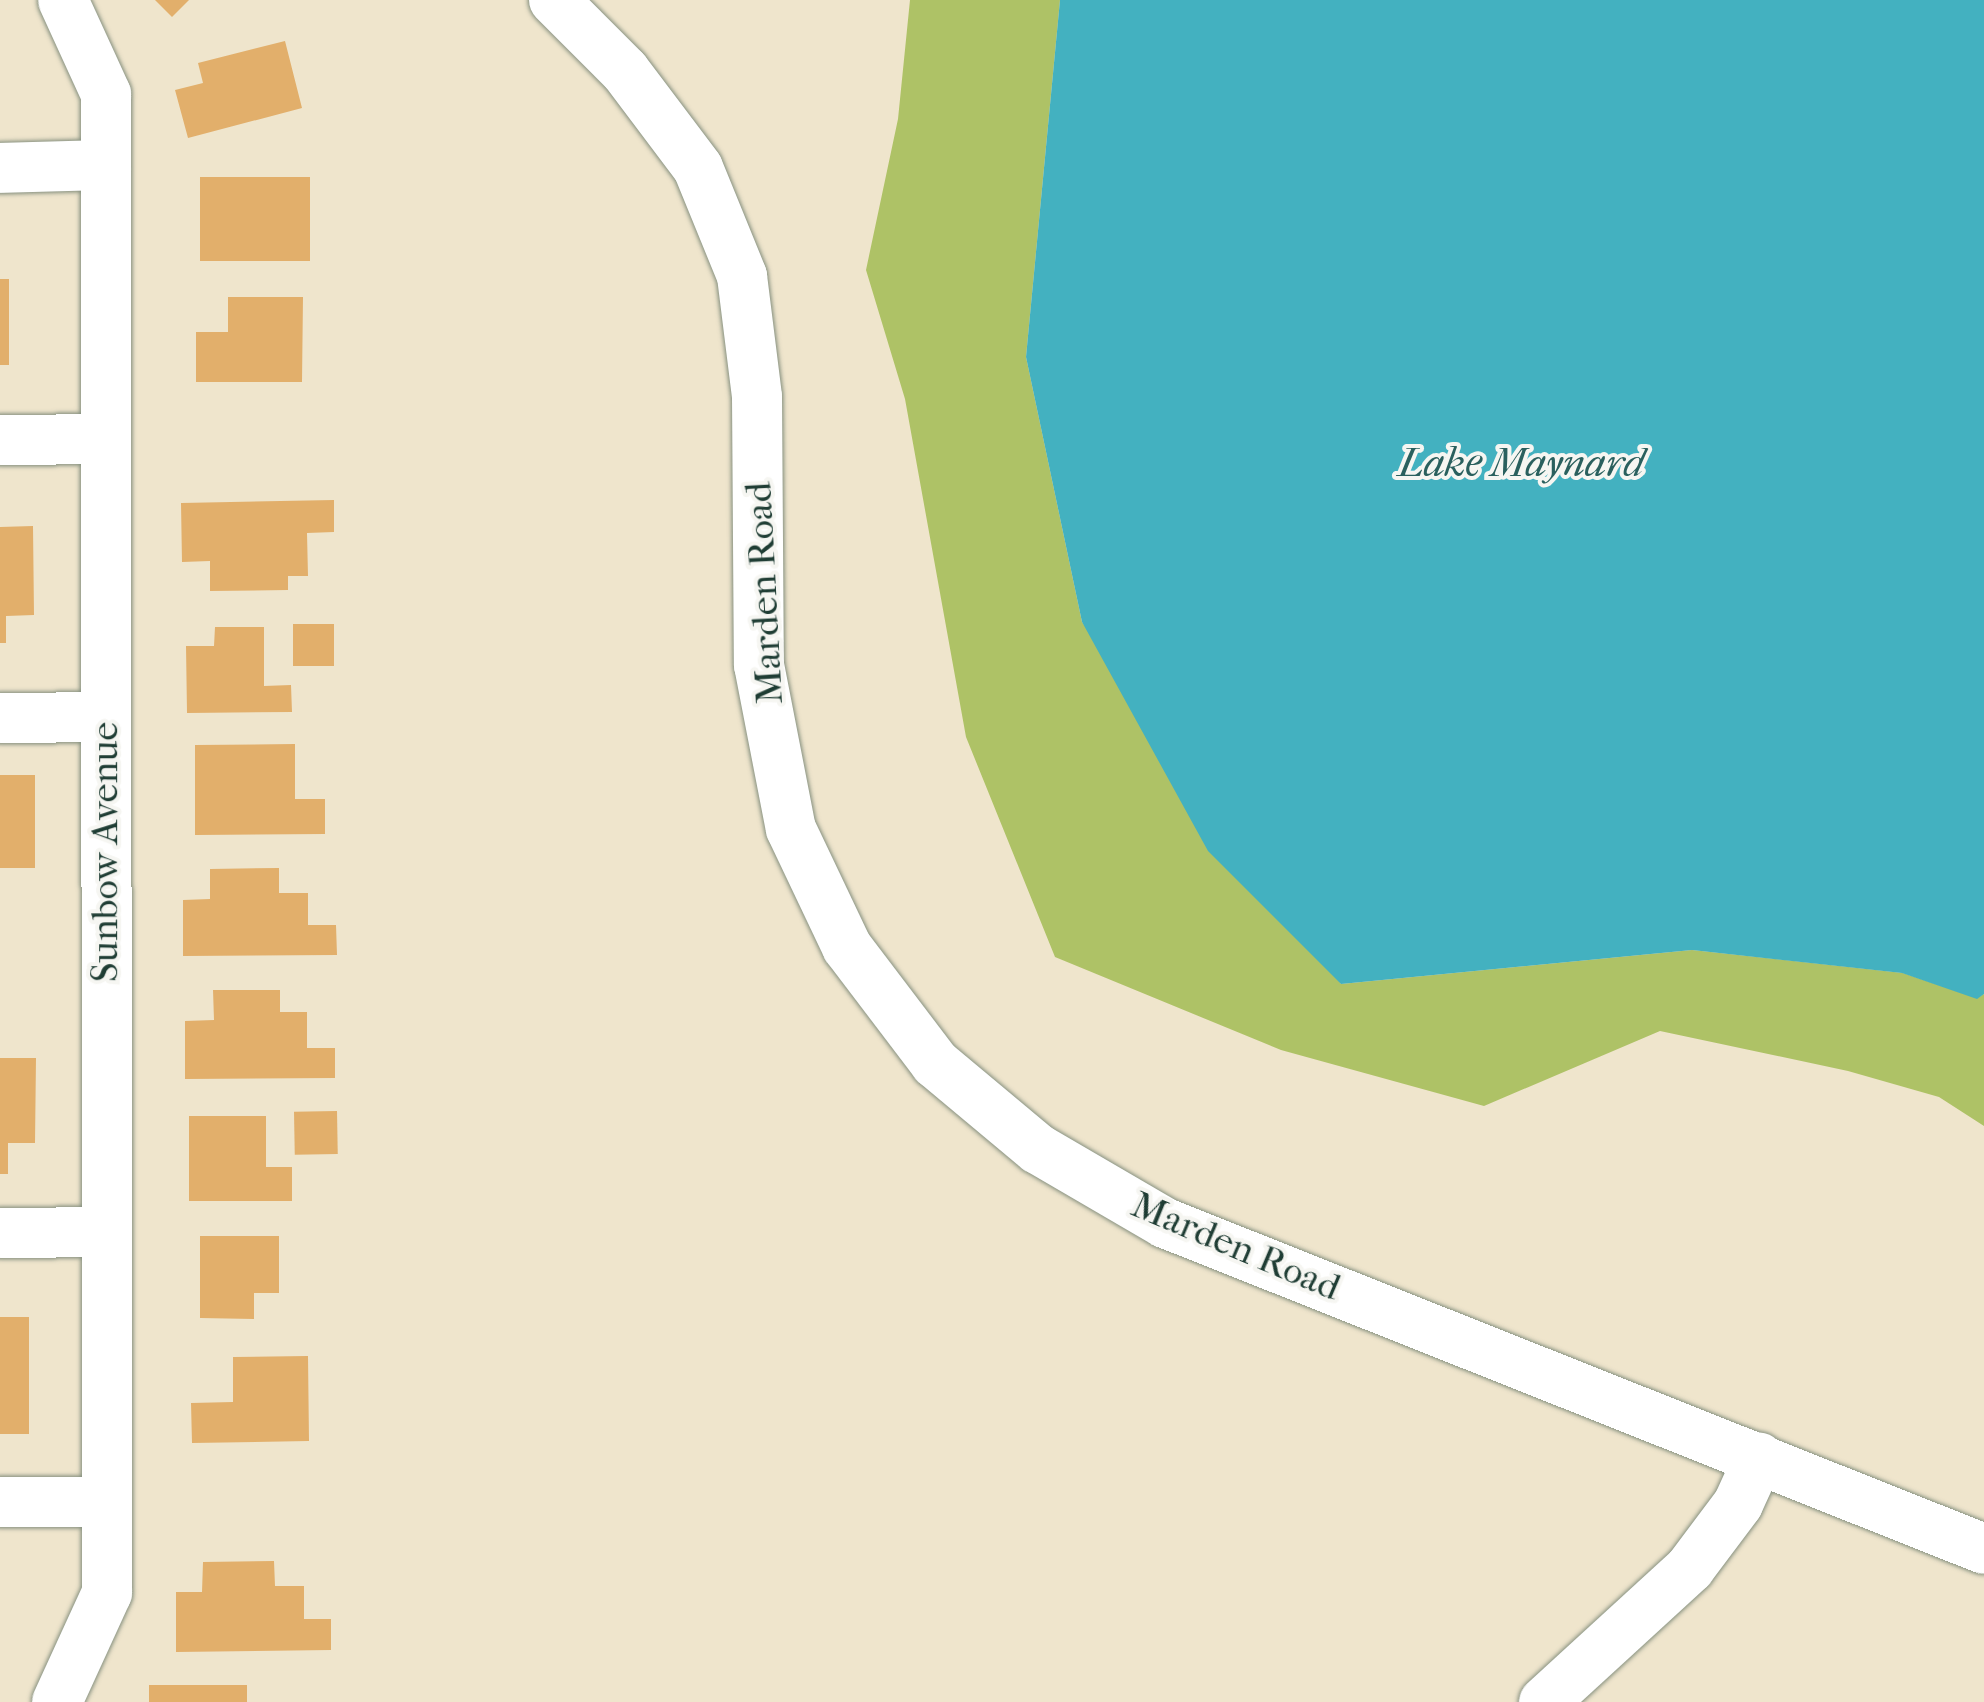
<!DOCTYPE html>
<html>
<head>
<meta charset="utf-8">
<style>
	body { margin:0 }
	#map { position:relative; width:1984px; height:1702px; overflow:hidden; background:#efe5cc; font-family:"IM FELL French Canon",serif }
	div>[style] { position:absolute }
	.green>* { inset:0; background:#aec266 }
	.water>* { inset:0; background:#43b1c0 }
	.building>* { inset:0; background:#e2af6b; transform-origin:0 0 }
	.roads { filter:drop-shadow(0 0 2px #879180) drop-shadow(0 0 2px #879180) }
	.minor>* { height:50px; margin:-25px; padding:0 25px; transform-origin:25px; border-radius:25px; background:#fff }
	span { translate:-50% -50%; white-space:nowrap; text-align:center; line-height:1.15; -webkit-text-stroke:8px #f6f6f2; paint-order:stroke }
	.street-label { font-size:38px; color:#1f3d34 }
	.water-label { font-size:40px; color:#2a605e; font-style:italic }
</style>
</head>
<body>
<div id="map">
	<div class="green">
		<i style="clip-path:polygon(910px 0,1060px 0,1026px 357px,1082px 622px,1341px 984px,1692px 950px,1903px 973px,1977px 998px,1984px 994px,1984px 1126px,1939px 1097px,1848px 1071px,1660px 1031px,1484px 1106px,1281px 1050px,1055px 957px,966px 737px,905px 399px,866px 270px,898px 119px)"></i>
	</div>
	<div class="water">
		<i style="clip-path:polygon(1060px 0,1984px 0,1984px 994px,1977px 999px,1902px 973px,1692px 950px,1341px 984px,1208px 851px,1082px 622px,1026px 357px)"></i>
	</div>
	<div class="building">
		<i style="clip-path:polygon(155px 0,189px 0,172px 17px)"></i>
		<i style="clip-path:polygon(285px 41px,302px 108px,188px 138px,175px 90px,203px 83px,198px 63px)"></i>
		<i style="left:200px;top:177px;width:110px;height:84px"></i>
		<i style="left:0;top:279px;width:9px;height:86px"></i>
		<i style="clip-path:polygon(228px 297px,303px 297px,302px 382px,196px 382px,196px 332px,228px 332px)"></i>
		<i style="clip-path:polygon(334px 500px,334px 532px,307px 533px,308px 576px,288px 576px,288px 590px,210px 591px,210px 561px,182px 562px,181px 503px)"></i>
		<i style="clip-path:polygon(33px 526px,34px 615px,6px 616px,6px 643px,0 643px,0 527px)"></i>
		<i style="left:334px;top:624px;width:42px;height:41px;rotate:90deg"></i>
		<i style="clip-path:polygon(215px 627px,264px 627px,264px 686px,291px 685px,292px 712px,187px 713px,186px 646px,214px 646px)"></i>
		<i style="clip-path:polygon(295px 744px,295px 799px,325px 799px,325px 834px,195px 835px,195px 745px)"></i>
		<i style="left:0;top:775px;width:35px;height:93px"></i>
		<i style="clip-path:polygon(279px 868px,279px 893px,308px 893px,308px 925px,336px 925px,337px 955px,183px 956px,183px 900px,210px 899px,210px 869px)"></i>
		<i style="clip-path:polygon(213px 990px,280px 990px,280px 1012px,307px 1012px,307px 1048px,335px 1048px,335px 1078px,185px 1079px,185px 1021px,214px 1020px)"></i>
		<i style="clip-path:polygon(0 1058px,36px 1058px,35px 1143px,8px 1143px,8px 1174px,0 1174px)"></i>
		<i style="left:337px;top:1111px;width:43px;height:43px;rotate:89deg"></i>
		<i style="clip-path:polygon(189px 1116px,266px 1116px,266px 1167px,292px 1167px,292px 1201px,189px 1201px)"></i>
		<i style="clip-path:polygon(200px 1236px,279px 1236px,279px 1293px,254px 1293px,254px 1319px,200px 1318px)"></i>
		<i style="left:0;top:1317px;width:29px;height:117px"></i>
		<i style="clip-path:polygon(308px 1356px,309px 1441px,192px 1443px,191px 1403px,233px 1402px,233px 1357px)"></i>
		<i style="clip-path:polygon(274px 1561px,275px 1586px,304px 1586px,304px 1619px,331px 1619px,331px 1650px,176px 1652px,176px 1592px,202px 1592px,203px 1562px)"></i>
		<i style="left:149px;top:1685px;width:98px;height:17px"></i>
	</div>
	<div class="roads">
		<div class="minor">
			<i style="left:554px;top:0;width:100px;rotate:45deg"></i>
			<i style="left:625px;top:71px;width:121px;rotate:53deg"></i>
			<i style="left:698px;top:168px;width:117px;rotate:67.8deg"></i>
			<i style="left:742px;top:276px;width:122px;rotate:82.9deg"></i>
			<i style="left:757px;top:397px;width:268px;rotate:89.6deg"></i>
			<i style="left:759px;top:665px;width:167px;rotate:79deg"></i>
			<i style="left:791px;top:829px;width:131px;rotate:64.6deg"></i>
			<i style="left:847px;top:947px;width:146px;rotate:52.8deg"></i>
			<i style="left:935px;top:1063px;width:134px;rotate:39.9deg"></i>
			<i style="left:1038px;top:1149px;width:147px;rotate:30.2deg"></i>
			<i style="left:1165px;top:1223px;width:881px;rotate:21.7deg"></i>
			<i style="left:0;top:168px;width:106px;rotate:-1.6deg"></i>
			<i style="left:0;top:440px;width:106px;rotate:-0.5deg"></i>
			<i style="left:0;top:718px;width:105px;rotate:-0.5deg"></i>
			<i style="left:0;top:1233px;width:105px;rotate:-0.5deg"></i>
			<i style="left:0;top:1502px;width:104px"></i>
			<i style="left:57px;top:1702px;width:120px;rotate:-65.4deg"></i>
			<i style="left:107px;top:1593px;width:1499px;rotate:-90.04deg"></i>
			<i style="left:106px;top:94px;width:103px;rotate:-114.6deg"></i>
			<i style="left:1544px;top:1702px;width:198px;rotate:-42.5deg"></i>
			<i style="left:1690px;top:1568px;width:80px;rotate:-53.1deg"></i>
			<i style="left:1738px;top:1504px;width:51px;rotate:-65.5deg"></i>
		</div>
	</div>
	<div class="street-label">
		<span style="left:764px;top:593px;rotate:-93deg">Marden Road</span>
		<span style="left:105px;top:852px;rotate:-90deg">Sunbow Avenue</span>
		<span style="left:1236px;top:1246px;rotate:23deg">Marden Road</span>
	</div>
	<div class="water-label">
		<span style="left:1521px;top:463px">Lake Maynard</span>
	</div>
</div>
</body>
</html>
